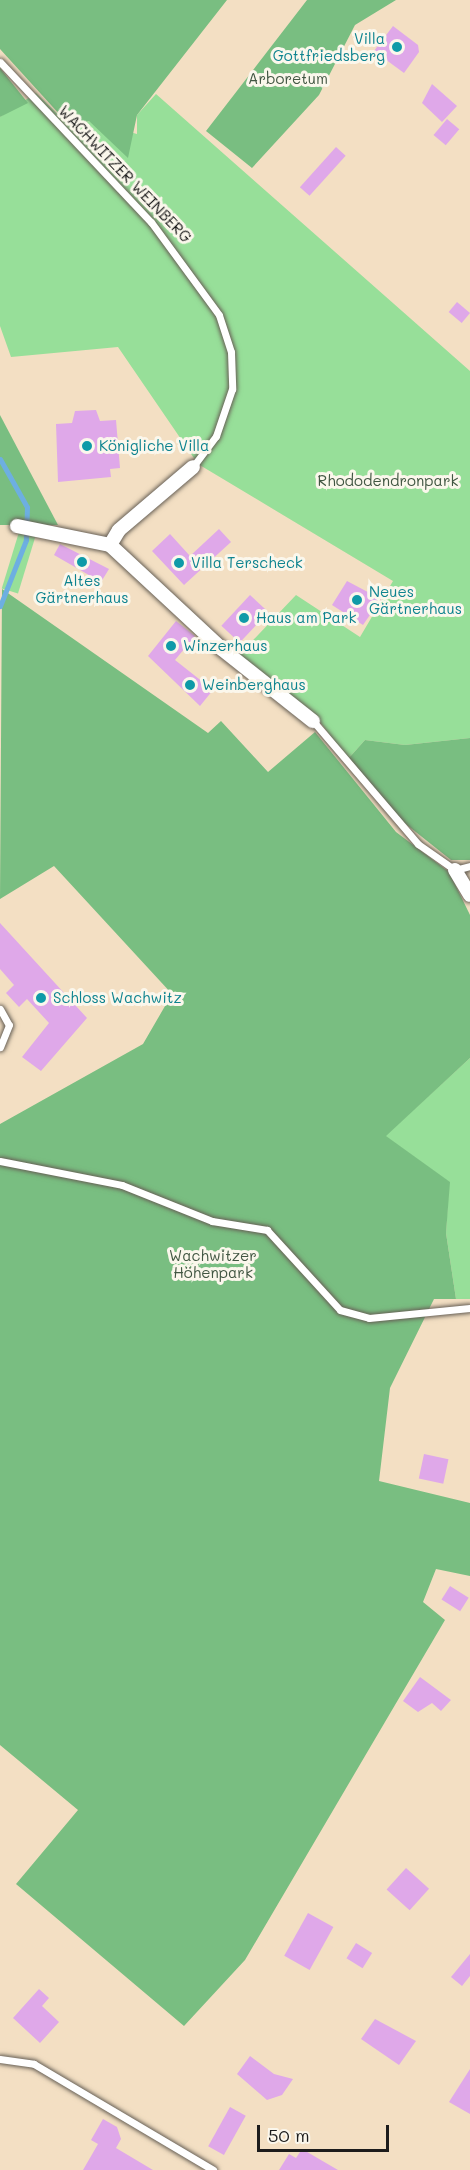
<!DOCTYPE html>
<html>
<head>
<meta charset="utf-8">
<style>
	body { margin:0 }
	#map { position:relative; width:470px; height:2170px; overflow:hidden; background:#f3dfc3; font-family:Mali,sans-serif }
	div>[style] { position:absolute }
	.green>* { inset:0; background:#97df99; transform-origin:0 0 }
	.forest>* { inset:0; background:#79be81 }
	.stream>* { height:5px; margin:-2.5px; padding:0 2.5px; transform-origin:2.5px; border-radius:2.5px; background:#6dafe1 }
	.building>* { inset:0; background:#dfa8e9; transform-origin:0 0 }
	.roads { filter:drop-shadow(0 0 2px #676056) drop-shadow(0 0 2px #676056) }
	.lane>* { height:7px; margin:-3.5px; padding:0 3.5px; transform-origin:3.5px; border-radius:3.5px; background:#fff }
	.street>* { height:14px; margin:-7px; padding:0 7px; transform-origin:7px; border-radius:7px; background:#fff }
	.dots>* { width:16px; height:16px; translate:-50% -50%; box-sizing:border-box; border:3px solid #fbf7ec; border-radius:50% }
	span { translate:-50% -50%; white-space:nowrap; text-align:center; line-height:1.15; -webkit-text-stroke:6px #fbf7ec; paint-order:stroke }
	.culture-label { font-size:15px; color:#0d838f }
	.right { translate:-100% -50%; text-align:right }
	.left { translate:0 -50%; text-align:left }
	.park-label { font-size:15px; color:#415642 }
	.street-label { font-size:15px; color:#1c1c1c }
	.scale { position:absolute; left:257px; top:2125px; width:132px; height:27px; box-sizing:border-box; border:3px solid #1c1c1c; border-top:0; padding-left:8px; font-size:18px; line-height:21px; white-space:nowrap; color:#1c1c1c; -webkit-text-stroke:4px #fbf7ec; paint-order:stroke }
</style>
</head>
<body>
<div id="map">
	<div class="green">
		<i style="clip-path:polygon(36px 93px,71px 127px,89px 121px,137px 134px,137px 115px,156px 94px,470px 371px,470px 738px,405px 745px,365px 740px,348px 759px,317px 718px,239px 655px,296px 595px,360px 637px,393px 581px,198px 464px,118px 347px,11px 357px,0 326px,0 117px)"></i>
		<i style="left:19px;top:532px;width:17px;height:59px;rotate:17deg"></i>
		<i style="clip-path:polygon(470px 1058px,470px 1299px,456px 1299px,446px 1233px,449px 1182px,385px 1136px)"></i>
	</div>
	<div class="forest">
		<i style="clip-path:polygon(0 0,227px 0,137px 115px,128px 158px,89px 121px,71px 127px,0 49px)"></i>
		<i style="clip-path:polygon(307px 0,396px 0,355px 25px,319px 95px,252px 168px,206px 131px)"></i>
		<i style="clip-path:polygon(0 68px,28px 103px,0 117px)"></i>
		<i style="clip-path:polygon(0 415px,58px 525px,0 525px)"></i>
		<i style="clip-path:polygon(2px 589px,208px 733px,221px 721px,268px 772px,315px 732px,396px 832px,449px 872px,470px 915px,470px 1058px,386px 1136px,450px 1182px,446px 1233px,456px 1299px,434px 1299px,390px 1388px,379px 1481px,470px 1503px,470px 1576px,436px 1569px,423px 1602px,445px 1620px,245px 1960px,184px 2026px,16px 1884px,78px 1810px,0 1745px,0 1124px,143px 1044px,172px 994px,54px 866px,0 899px)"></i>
		<i style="clip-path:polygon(470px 738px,470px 860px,451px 860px,402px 821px,348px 759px,365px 740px,405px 745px)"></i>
	</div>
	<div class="stream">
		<i style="left:0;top:459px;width:55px;rotate:60.6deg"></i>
		<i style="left:27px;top:507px;width:33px;rotate:92deg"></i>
		<i style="left:26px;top:540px;width:71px;rotate:111.5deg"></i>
	</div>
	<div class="building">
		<i style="clip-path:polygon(393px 26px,418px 45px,419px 52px,404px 73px,374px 51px)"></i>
		<i style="clip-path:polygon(432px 84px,457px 106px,442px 122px,422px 103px)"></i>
		<i style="left:447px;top:119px;width:16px;height:21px;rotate:40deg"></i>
		<i style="left:336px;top:147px;width:13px;height:54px;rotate:42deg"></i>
		<i style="left:457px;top:302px;width:17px;height:13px;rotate:40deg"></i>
		<i style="clip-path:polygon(96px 410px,100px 421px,116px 420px,120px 468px,110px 469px,111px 477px,58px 482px,56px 424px,72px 423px,75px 411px)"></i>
		<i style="clip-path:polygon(219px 529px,231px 542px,184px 585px,152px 551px,170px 534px,190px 556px)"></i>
		<i style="clip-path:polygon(60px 544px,109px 569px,101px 582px,54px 555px)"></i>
		<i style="clip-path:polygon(347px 581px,381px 599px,363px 625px,332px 605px)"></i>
		<i style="left:250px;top:595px;width:25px;height:42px;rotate:43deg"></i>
		<i style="clip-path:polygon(176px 621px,195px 636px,175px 660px,213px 690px,200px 706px,148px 656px)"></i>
		<i style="clip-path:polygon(0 923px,87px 1018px,41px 1071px,22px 1057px,49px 1023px,27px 999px,19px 1007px,6px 993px,14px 985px,0 969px)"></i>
		<i style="left:424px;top:1454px;width:25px;height:25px;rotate:12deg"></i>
		<i style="left:450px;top:1586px;width:22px;height:16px;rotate:32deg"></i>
		<i style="clip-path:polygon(420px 1677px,451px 1700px,441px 1711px,432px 1703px,418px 1712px,403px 1701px)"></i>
		<i style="left:406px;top:1868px;width:31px;height:29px;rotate:42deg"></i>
		<i style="left:308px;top:1913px;width:29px;height:49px;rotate:29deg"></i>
		<i style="left:356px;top:1943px;width:19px;height:18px;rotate:32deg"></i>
		<i style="clip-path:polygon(470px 1954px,470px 1976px,462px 1986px,451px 1977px)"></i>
		<i style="clip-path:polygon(39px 1989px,49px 1998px,42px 2006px,59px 2022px,40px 2043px,13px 2018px)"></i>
		<i style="clip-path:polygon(375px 2019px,416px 2041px,399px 2065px,361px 2039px)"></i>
		<i style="clip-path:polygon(250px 2056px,274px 2074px,293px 2079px,282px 2095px,267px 2100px,237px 2074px)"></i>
		<i style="clip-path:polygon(470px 2069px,470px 2114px,449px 2102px)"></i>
		<i style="left:230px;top:2107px;width:18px;height:45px;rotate:29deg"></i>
		<i style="clip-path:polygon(103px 2119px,117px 2127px,121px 2139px,116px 2148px,153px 2170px,83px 2170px,98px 2144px,91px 2140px)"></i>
		<i style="clip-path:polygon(302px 2149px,338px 2170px,279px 2170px,289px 2154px,296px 2158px)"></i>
	</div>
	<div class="roads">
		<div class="lane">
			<i style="left:0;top:62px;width:220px;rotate:46.7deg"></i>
			<i style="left:151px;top:222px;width:115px;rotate:53.8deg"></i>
			<i style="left:219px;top:315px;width:39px;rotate:72deg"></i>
			<i style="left:231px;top:352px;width:37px;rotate:88deg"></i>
			<i style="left:232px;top:389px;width:50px;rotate:108.8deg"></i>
			<i style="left:216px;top:436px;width:39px;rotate:127deg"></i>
			<i style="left:313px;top:721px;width:162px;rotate:49.5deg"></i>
			<i style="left:418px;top:844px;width:45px;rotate:35.1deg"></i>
			<i style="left:455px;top:870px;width:16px;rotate:-15deg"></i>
			<i style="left:0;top:1009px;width:18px;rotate:61deg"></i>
			<i style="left:9px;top:1025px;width:24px;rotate:112deg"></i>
			<i style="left:0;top:1161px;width:124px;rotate:11.1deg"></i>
			<i style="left:122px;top:1185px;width:97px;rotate:21.8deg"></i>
			<i style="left:212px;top:1221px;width:56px;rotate:9.3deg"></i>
			<i style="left:267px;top:1230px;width:108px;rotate:47.6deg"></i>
			<i style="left:340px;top:1310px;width:30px;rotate:15deg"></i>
			<i style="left:369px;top:1318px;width:101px;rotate:-5.7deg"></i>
			<i style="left:0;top:2059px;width:34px;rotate:8deg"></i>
			<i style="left:34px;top:2064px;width:208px;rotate:30.6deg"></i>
		</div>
		<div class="street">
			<i style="left:17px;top:526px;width:95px;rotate:11.5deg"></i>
			<i style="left:110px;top:545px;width:153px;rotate:42.9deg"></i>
			<i style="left:222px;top:649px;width:116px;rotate:38.4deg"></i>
			<i style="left:110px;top:545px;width:17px;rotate:-59deg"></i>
			<i style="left:119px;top:530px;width:97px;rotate:-40.4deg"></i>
			<i style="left:455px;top:870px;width:29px;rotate:59deg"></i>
		</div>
	</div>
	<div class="dots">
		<i style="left:397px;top:47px;background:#0f9aa8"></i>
		<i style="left:87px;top:446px;background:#0f9aa8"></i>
		<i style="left:82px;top:562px;background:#0f9aa8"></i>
		<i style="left:179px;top:563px;background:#0f9aa8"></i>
		<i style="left:357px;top:600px;background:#0f9aa8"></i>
		<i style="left:244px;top:618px;background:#0f9aa8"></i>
		<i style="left:171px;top:646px;background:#0f9aa8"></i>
		<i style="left:190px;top:685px;background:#0f9aa8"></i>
		<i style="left:41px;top:998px;background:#0f9aa8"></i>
	</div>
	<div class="culture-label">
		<span class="right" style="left:385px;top:47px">Villa<br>Gottfriedsberg</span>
		<span class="left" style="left:99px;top:446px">Königliche Villa</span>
		<span class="left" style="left:191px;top:563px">Villa Terscheck</span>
		<span style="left:82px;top:589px">Altes<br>Gärtnerhaus</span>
		<span class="left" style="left:369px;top:600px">Neues<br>Gärtnerhaus</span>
		<span class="left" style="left:256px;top:618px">Haus am Park</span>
		<span class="left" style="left:183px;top:646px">Winzerhaus</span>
		<span class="left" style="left:202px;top:685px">Weinberghaus</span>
		<span class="left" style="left:53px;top:998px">Schloss Wachwitz</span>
	</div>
	<div class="park-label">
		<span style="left:288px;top:79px">Arboretum</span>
		<span style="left:388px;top:481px">Rhododendronpark</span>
		<span style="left:213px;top:1264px">Wachwitzer<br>Höhenpark</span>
	</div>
	<div class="street-label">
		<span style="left:125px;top:174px;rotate:46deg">WACHWITZER WEINBERG</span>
	</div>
	<div class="scale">50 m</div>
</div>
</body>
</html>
